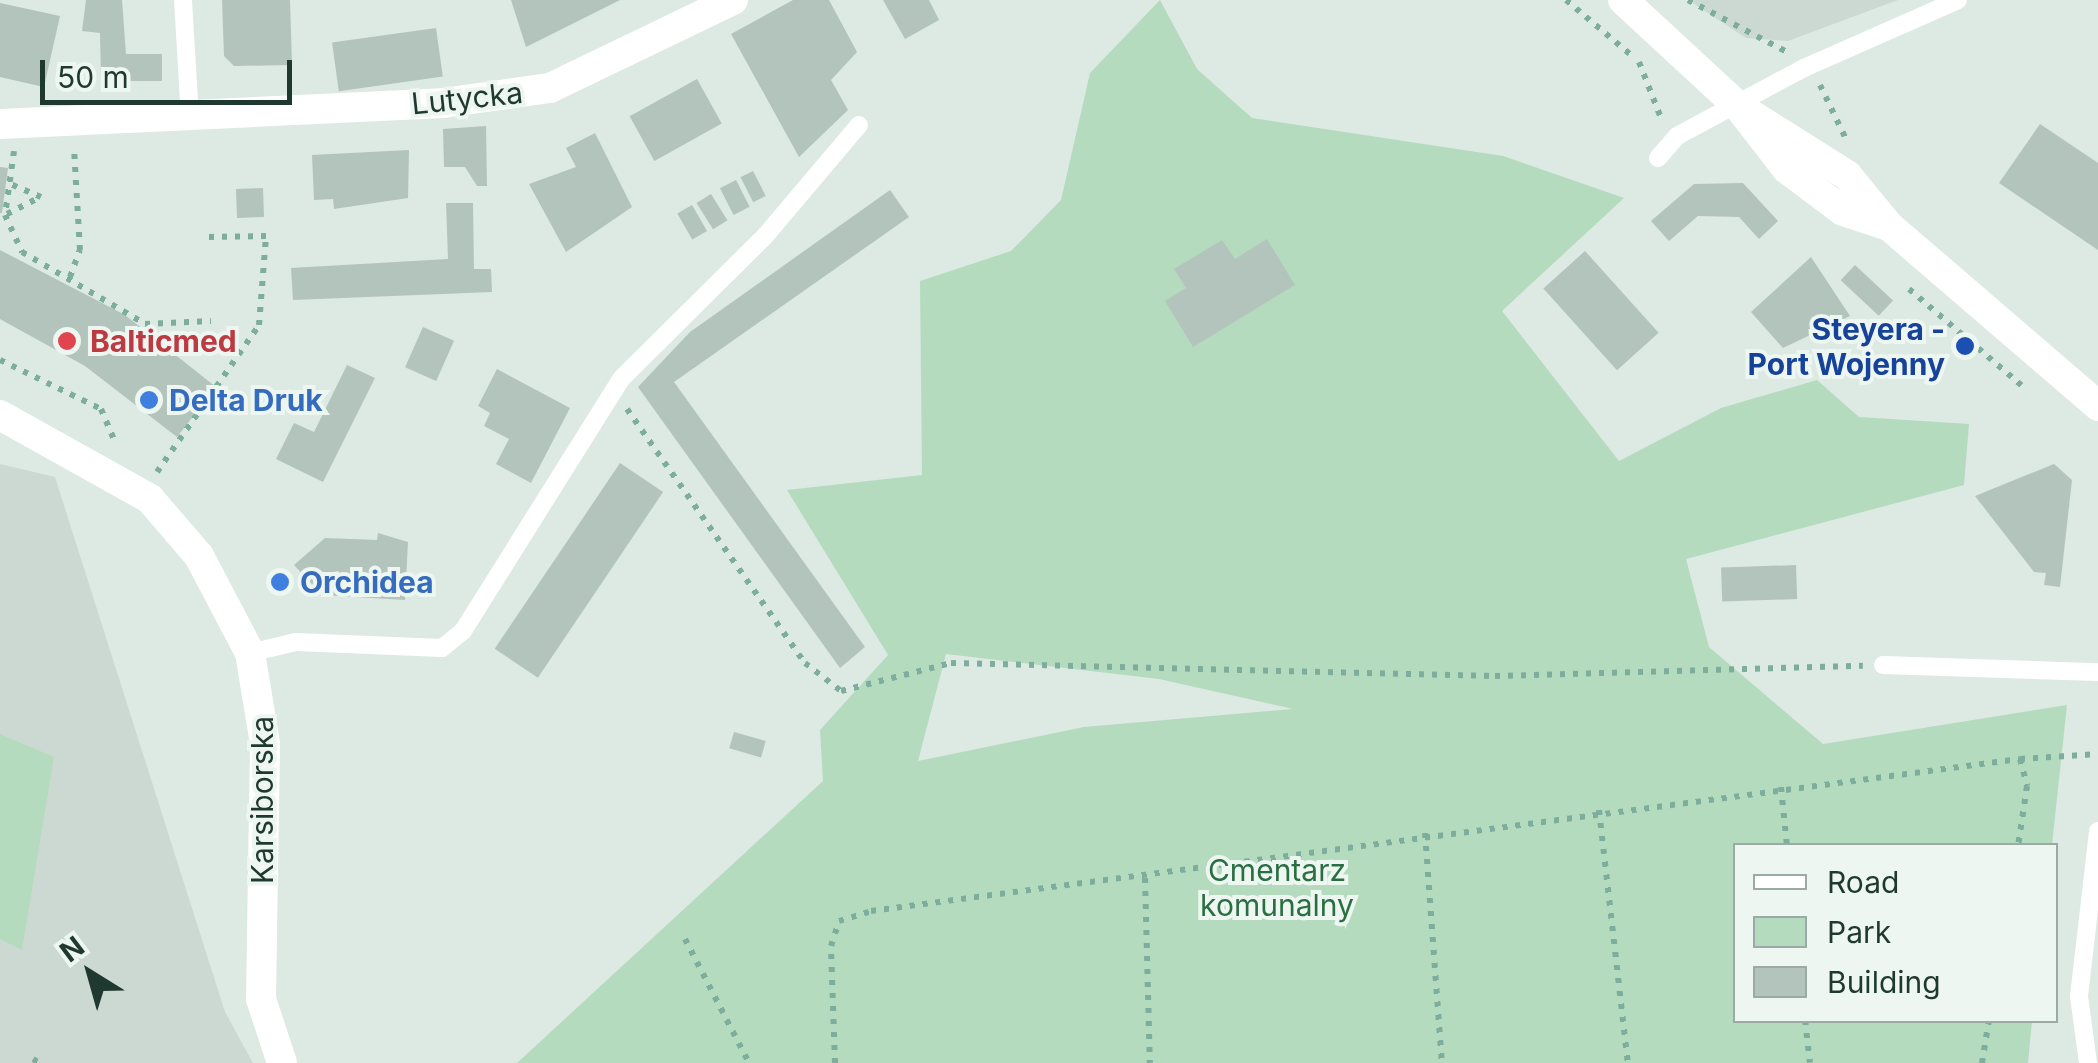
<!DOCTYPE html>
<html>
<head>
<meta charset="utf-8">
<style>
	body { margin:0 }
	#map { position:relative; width:2098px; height:1063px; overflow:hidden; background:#dde9e3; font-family:Inter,sans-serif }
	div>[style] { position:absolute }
	.built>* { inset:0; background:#ccd9d2 }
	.green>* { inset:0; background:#b5dbbe }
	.building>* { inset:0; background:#b3c4bc; transform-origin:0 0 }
	.path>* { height:6px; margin-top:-3px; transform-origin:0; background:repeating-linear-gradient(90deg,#7dad9c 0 5px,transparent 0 13px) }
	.service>* { height:18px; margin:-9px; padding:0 9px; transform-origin:9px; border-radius:9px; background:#fff }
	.minor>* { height:30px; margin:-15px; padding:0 15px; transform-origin:15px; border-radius:15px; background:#fff }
	.tertiary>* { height:30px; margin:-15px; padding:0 15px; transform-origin:15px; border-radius:15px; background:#fff }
	.dots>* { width:28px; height:28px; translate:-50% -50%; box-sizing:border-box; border:5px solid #edf6f1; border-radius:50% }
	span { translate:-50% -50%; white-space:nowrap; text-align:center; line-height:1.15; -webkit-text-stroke:8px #edf6f1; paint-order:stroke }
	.street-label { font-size:30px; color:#1f3931 }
	.transit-label { font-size:30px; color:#164399; font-weight:700 }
	.right { translate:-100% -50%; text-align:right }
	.health-label { font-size:30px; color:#be3a42; font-weight:700 }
	.left { translate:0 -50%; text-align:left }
	.shop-label { font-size:30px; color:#366cbe; font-weight:700 }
	.park-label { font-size:30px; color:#296f42 }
	.legend { position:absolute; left:1733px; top:843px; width:325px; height:180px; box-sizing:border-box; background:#edf6f1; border:2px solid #9baaa4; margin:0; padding:12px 18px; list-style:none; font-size:30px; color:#1f3931 }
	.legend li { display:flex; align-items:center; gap:20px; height:50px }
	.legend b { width:50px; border:2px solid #9baaa4 }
	.north { position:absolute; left:40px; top:923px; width:100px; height:100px; -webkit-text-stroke:8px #edf6f1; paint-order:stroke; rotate:323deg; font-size:28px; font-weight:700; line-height:40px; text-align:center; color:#1f3931 }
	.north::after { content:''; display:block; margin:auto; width:35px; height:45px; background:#1f3931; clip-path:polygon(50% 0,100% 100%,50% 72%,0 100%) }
	.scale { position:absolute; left:40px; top:60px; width:252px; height:45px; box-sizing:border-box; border:5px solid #1f3931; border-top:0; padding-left:12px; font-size:30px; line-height:35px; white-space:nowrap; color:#1f3931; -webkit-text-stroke:8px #edf6f1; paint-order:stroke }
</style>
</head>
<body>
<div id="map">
	<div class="built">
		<i style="clip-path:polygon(1688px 0,1898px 0,1788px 41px,1746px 38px)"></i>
		<i style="clip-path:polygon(0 464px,55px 477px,225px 1012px,253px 1063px,0 1063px)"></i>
	</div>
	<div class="green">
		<i style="clip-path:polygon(evenodd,1160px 0,1197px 69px,1252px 118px,1503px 156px,1624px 198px,1502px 311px,1619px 461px,1721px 408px,1817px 380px,1859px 417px,1969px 424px,1964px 485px,1686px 559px,1709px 647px,1823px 744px,2067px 705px,2052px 845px,1736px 846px,1736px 1020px,2032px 1021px,2028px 1063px,517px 1063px,823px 781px,820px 730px,888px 655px,787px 490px,922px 475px,920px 281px,1011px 251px,1061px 200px,1090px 73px,1160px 0,946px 654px,1159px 679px,1293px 709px,1084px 727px,918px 761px,946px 654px)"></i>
		<i style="clip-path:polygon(0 734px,54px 757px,22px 950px,0 939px)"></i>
	</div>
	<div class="building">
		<i style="clip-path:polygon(86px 0,122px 0,126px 54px,162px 54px,162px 81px,101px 81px,100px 33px,82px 31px)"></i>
		<i style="clip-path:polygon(222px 0,290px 0,292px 65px,234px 66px,224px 56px)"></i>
		<i style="clip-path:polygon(511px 0,620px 0,526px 47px)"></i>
		<i style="clip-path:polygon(793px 0,829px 0,857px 52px,831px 80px,848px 110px,799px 157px,731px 34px)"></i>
		<i style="clip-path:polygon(883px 0,929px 0,939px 20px,905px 39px)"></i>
		<i style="clip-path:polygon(0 3px,60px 16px,44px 87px,0 77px)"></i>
		<i style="left:436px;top:28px;width:49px;height:105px;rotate:82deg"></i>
		<i style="left:697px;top:79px;width:51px;height:77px;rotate:61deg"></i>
		<i style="clip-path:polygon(2040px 124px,2098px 163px,2098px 250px,1999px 183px)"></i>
		<i style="clip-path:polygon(486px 126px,487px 186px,477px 186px,465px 167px,444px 167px,443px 129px)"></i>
		<i style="clip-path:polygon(595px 133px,632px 207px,566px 252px,529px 184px,576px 167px,566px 148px)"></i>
		<i style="clip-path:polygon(409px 150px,408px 198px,334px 209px,333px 199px,314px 200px,312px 155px)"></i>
		<i style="clip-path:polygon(0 167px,8px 168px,2px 213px,0 213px)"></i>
		<i style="left:753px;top:171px;width:28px;height:14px;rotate:63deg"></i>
		<i style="left:736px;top:180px;width:30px;height:18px;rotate:63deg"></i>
		<i style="clip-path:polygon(1743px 183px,1778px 221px,1759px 239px,1739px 217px,1698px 216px,1669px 241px,1651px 221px,1694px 184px)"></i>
		<i style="left:263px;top:188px;width:29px;height:27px;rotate:88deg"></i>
		<i style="clip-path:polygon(890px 190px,909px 217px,674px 382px,865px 647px,840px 668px,638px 387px,690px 332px)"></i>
		<i style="left:711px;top:194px;width:31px;height:17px;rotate:58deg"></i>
		<i style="clip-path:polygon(446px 203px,473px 203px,474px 269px,491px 269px,492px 292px,293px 300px,291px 268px,448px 259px)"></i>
		<i style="left:692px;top:205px;width:30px;height:17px;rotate:60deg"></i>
		<i style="clip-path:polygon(1267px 239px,1295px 285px,1193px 347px,1165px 301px,1186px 288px,1174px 269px,1222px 240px,1235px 259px)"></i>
		<i style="clip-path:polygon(0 250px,125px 315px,216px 387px,177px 437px,85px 366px,0 319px)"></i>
		<i style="left:1585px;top:251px;width:110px;height:56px;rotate:48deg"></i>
		<i style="clip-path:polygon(1811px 257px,1850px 316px,1783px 348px,1751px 312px)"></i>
		<i style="left:1855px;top:265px;width:52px;height:21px;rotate:43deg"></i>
		<i style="left:423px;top:327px;width:34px;height:44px;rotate:24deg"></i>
		<i style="clip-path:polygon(347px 365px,375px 378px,323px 482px,276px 459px,294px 423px,314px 432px)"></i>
		<i style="clip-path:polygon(497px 369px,570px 408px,531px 483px,496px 464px,509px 439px,484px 426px,490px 413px,478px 406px)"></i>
		<i style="left:620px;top:463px;width:52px;height:224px;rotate:34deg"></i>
		<i style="clip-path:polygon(2054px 464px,2072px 480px,2060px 587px,2044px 585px,2046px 573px,2034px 572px,1975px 496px)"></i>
		<i style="clip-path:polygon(378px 533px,408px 542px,405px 600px,322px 595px,294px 565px,325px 538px,377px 540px)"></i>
		<i style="left:1796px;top:565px;width:34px;height:75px;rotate:88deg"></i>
		<i style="left:734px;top:732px;width:33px;height:17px;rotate:16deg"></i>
	</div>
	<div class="path">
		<i style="left:1566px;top:0;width:84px;rotate:40.2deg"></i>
		<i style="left:1688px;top:0;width:112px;rotate:27.7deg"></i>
		<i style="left:1639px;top:62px;width:60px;rotate:68.6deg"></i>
		<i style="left:1820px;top:85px;width:58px;rotate:64.3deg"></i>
		<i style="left:14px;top:151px;width:65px;rotate:98deg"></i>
		<i style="left:5px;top:215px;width:41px;rotate:65.3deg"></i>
		<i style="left:22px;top:252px;width:143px;rotate:30.3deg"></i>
		<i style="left:145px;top:324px;width:66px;rotate:-2.6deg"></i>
		<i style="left:7px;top:214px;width:38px;rotate:-27deg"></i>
		<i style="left:41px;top:197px;width:34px;rotate:-157deg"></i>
		<i style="left:70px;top:277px;width:29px;rotate:-70deg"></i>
		<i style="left:80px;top:250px;width:100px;rotate:-93.4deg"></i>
		<i style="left:1909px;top:289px;width:148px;rotate:40.6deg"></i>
		<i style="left:0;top:360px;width:112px;rotate:25.9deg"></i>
		<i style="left:101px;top:409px;width:36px;rotate:67deg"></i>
		<i style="left:627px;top:409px;width:310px;rotate:55deg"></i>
		<i style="left:805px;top:663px;width:46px;rotate:37.9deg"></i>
		<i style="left:841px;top:691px;width:114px;rotate:-14.3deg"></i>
		<i style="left:951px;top:663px;width:544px;rotate:1.37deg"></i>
		<i style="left:1495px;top:676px;width:368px;rotate:-1.6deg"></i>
		<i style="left:157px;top:472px;width:179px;rotate:-55.2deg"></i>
		<i style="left:259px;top:325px;width:89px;rotate:-85.5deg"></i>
		<i style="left:266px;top:236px;width:60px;rotate:179deg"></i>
		<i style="left:2020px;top:759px;width:78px;rotate:-3.7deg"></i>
		<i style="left:1781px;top:787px;width:59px;rotate:84.2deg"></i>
		<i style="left:1599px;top:810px;width:255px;rotate:83.5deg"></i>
		<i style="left:1425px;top:833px;width:231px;rotate:85.8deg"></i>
		<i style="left:1145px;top:878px;width:185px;rotate:88.5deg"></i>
		<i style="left:685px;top:939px;width:140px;rotate:62.7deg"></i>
		<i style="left:1805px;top:1020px;width:43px;rotate:83.4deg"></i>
		<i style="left:33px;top:1059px;width:8px;rotate:30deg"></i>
		<i style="left:835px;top:1063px;width:117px;rotate:-92deg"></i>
		<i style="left:831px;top:946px;width:26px;rotate:-72deg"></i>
		<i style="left:839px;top:921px;width:34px;rotate:-17deg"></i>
		<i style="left:871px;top:911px;width:1159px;rotate:-7.54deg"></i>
		<i style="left:2020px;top:759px;width:28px;rotate:75deg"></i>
		<i style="left:2027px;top:786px;width:61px;rotate:98.5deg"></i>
		<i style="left:1982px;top:1063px;width:44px;rotate:-80.8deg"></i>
	</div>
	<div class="service">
		<i style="left:183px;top:0;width:117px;rotate:86.6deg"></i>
		<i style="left:1658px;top:158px;width:29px;rotate:-49deg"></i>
		<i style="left:1677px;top:136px;width:144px;rotate:-28.2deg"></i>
		<i style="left:1804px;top:68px;width:168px;rotate:-23.8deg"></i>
		<i style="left:250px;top:653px;width:47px;rotate:-13.4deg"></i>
		<i style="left:296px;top:642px;width:146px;rotate:2.4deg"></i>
		<i style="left:442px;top:648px;width:27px;rotate:-39deg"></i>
		<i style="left:463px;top:631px;width:297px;rotate:-57.9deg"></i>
		<i style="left:621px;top:379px;width:204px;rotate:-44.8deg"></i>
		<i style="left:766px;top:235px;width:144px;rotate:-49.8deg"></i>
		<i style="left:1883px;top:665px;width:215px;rotate:1.9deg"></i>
		<i style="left:2088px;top:1063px;width:68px;rotate:-97.7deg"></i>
		<i style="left:2079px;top:996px;width:166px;rotate:-83.4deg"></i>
	</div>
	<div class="minor">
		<i style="left:0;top:124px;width:443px;rotate:-2.7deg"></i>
		<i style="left:443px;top:103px;width:108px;rotate:-8deg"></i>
		<i style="left:550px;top:88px;width:203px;rotate:-25.7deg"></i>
		<i style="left:0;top:415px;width:172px;rotate:29.2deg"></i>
		<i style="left:150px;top:499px;width:75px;rotate:49.3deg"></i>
		<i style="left:199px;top:556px;width:110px;rotate:62.3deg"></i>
		<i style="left:250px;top:653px;width:92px;rotate:80.6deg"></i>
		<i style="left:265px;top:744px;width:255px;rotate:90.9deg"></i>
		<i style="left:261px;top:999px;width:67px;rotate:71.8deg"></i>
	</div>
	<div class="tertiary">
		<i style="left:1623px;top:0;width:158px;rotate:42.7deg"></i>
		<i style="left:1739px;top:107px;width:78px;rotate:52.3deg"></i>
		<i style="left:1787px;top:169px;width:70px;rotate:36.9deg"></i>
		<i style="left:1843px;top:211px;width:48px;rotate:18.1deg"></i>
		<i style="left:1739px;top:107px;width:128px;rotate:32.2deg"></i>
		<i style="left:1847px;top:175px;width:66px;rotate:50.5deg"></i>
		<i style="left:1889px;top:226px;width:276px;rotate:40.7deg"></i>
	</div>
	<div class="dots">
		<i style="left:67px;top:341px;background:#e0444e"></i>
		<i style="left:1965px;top:346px;background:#1a4fb4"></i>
		<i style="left:149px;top:400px;background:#3f7fe0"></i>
		<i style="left:280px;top:582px;background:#3f7fe0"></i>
	</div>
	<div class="street-label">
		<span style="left:467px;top:98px;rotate:-6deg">Lutycka</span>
		<span style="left:262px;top:800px;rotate:-90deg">Karsiborska</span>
	</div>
	<div class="transit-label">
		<span class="right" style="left:1945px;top:346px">Steyera -<br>Port Wojenny</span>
	</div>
	<div class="health-label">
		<span class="left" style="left:90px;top:341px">Balticmed</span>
	</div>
	<div class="shop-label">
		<span class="left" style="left:169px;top:400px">Delta Druk</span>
		<span class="left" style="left:300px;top:582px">Orchidea</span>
	</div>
	<div class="park-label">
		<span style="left:1277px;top:887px">Cmentarz<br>komunalny</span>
	</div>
	<ul class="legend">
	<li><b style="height:12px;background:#fff"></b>Road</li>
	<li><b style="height:28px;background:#b5dbbe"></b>Park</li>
	<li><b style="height:28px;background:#b3c4bc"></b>Building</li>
	</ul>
	<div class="north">N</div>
	<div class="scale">50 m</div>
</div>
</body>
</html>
